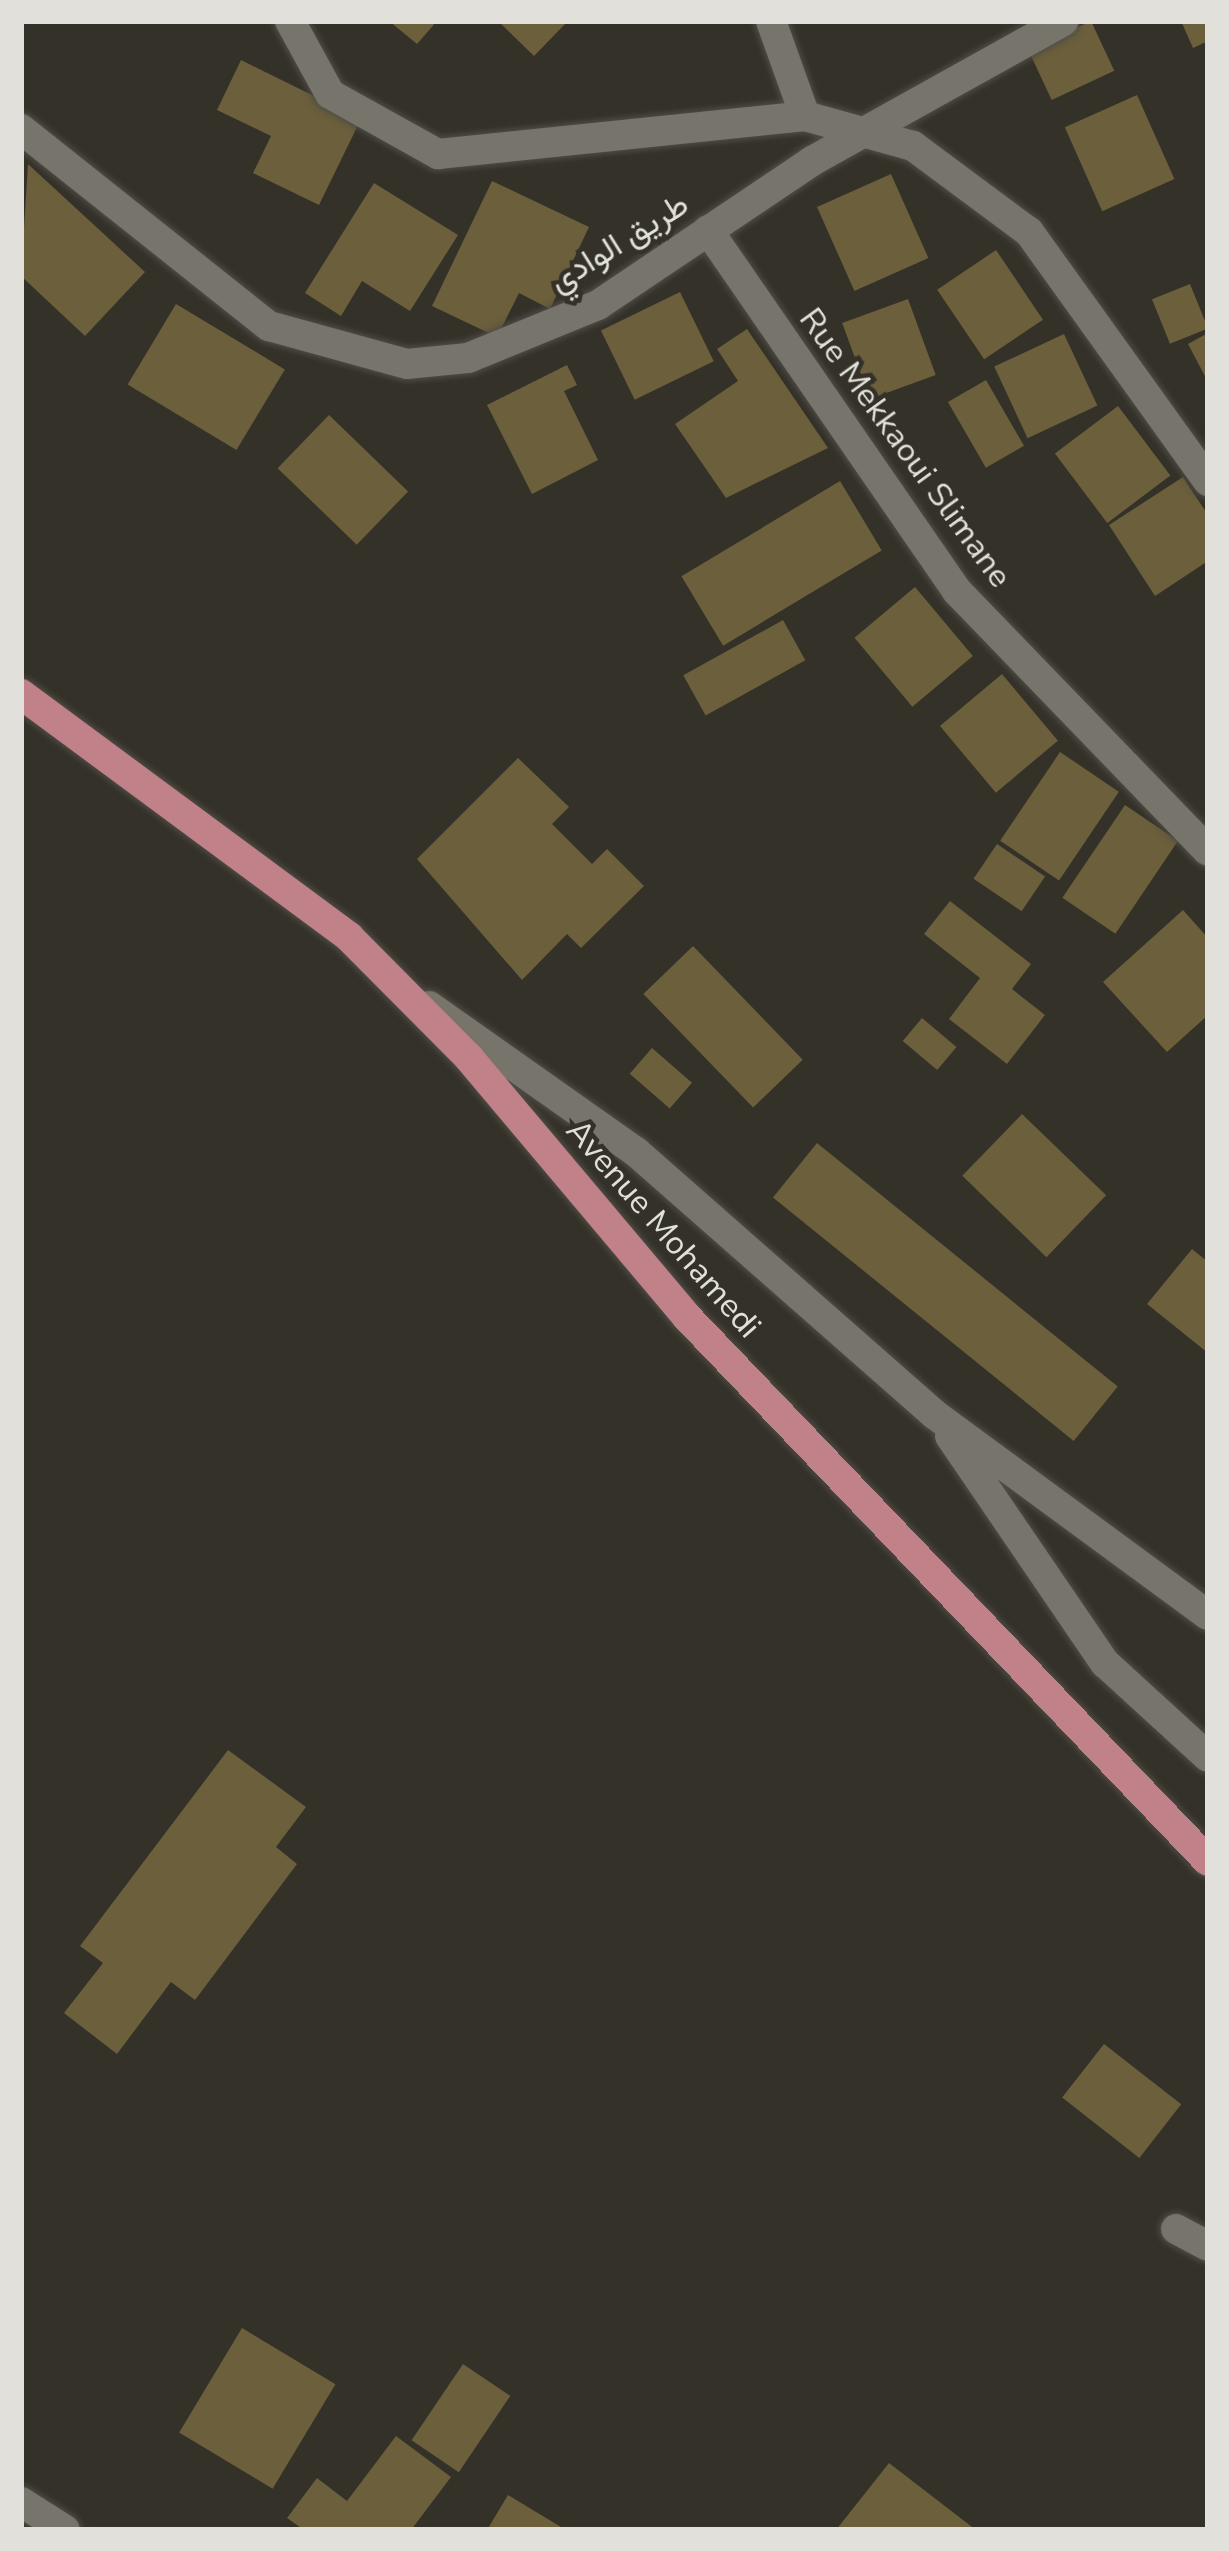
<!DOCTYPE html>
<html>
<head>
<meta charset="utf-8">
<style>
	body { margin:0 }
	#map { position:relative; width:1229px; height:2551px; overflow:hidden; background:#343129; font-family:"Nunito Sans",Vazirmatn,sans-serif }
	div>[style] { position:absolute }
	.building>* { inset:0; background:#6b5f3c; transform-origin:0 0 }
	.roads { filter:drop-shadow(0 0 3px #4f4d46) drop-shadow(0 0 3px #4f4d46) }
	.minor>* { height:30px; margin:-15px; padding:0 15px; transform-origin:15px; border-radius:15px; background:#77746b }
	.major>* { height:30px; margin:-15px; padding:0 15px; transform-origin:15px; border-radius:15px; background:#c18188 }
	span { translate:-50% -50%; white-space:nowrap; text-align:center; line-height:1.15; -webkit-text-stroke:9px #343129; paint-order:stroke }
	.street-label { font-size:33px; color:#e1e0da }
	.frame { position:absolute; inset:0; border:24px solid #e1e0da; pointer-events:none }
</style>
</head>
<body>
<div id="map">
	<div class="building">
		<i style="clip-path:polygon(389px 21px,437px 21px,417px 44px)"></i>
		<i style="clip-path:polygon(498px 21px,568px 21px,534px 56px)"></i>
		<i style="left:1091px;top:21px;width:55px;height:69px;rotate:65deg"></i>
		<i style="clip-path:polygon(1181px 21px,1208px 21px,1208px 41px,1193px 48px)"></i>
		<i style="clip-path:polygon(241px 60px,361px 119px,319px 205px,253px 173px,271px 136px,217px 110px)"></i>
		<i style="left:1137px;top:95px;width:92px;height:79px;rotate:66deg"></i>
		<i style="clip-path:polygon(28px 164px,145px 272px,85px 336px,21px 276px)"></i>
		<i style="left:891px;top:174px;width:92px;height:81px;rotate:66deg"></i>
		<i style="clip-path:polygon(492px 181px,589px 227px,550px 309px,519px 293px,497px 337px,432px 306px)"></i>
		<i style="clip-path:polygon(374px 183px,458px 235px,410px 311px,362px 281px,341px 316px,305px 293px)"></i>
		<i style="left:996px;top:250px;width:84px;height:71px;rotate:56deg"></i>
		<i style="left:1190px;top:284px;width:48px;height:41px;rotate:68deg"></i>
		<i style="left:680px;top:292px;width:77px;height:88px;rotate:64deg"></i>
		<i style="left:908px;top:299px;width:81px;height:70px;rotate:70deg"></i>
		<i style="left:176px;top:304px;width:127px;height:94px;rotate:31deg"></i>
		<i style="clip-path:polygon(747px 329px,828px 448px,726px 498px,675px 424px,738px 381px,717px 349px)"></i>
		<i style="clip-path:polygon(1208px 333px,1208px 382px,1188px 344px)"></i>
		<i style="left:1064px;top:334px;width:79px;height:77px;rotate:65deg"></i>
		<i style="clip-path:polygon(567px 365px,577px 385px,564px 391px,598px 460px,532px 494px,487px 405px)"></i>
		<i style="left:986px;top:380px;width:76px;height:44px;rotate:60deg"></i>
		<i style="left:1118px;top:406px;width:87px;height:79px;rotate:53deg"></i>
		<i style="left:329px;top:415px;width:110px;height:74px;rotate:44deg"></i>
		<i style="clip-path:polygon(1183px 477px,1208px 515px,1208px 561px,1155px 596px,1109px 525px)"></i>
		<i style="left:840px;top:481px;width:81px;height:185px;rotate:59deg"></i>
		<i style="left:915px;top:587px;width:90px;height:79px;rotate:50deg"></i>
		<i style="left:783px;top:620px;width:46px;height:114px;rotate:61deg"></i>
		<i style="left:1002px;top:674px;width:87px;height:81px;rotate:50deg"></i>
		<i style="left:1060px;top:752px;width:71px;height:107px;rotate:34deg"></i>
		<i style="clip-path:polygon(518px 758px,569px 807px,552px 824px,592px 864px,607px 849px,644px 886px,581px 948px,567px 934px,522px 980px,417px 859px)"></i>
		<i style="left:1125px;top:805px;width:64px;height:112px;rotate:34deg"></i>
		<i style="left:997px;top:844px;width:58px;height:42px;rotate:34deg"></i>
		<i style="clip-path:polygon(950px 901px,1031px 964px,1012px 989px,1045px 1015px,1007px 1064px,949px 1019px,980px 978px,924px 934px)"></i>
		<i style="clip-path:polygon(1183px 910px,1208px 938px,1208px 1015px,1167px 1052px,1103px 982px)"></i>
		<i style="left:693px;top:946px;width:158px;height:69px;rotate:46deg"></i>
		<i style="left:922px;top:1018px;width:45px;height:30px;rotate:40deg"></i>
		<i style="left:652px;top:1048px;width:53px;height:34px;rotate:41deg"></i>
		<i style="left:1022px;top:1114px;width:117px;height:86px;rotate:44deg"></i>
		<i style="left:817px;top:1143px;width:387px;height:70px;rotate:39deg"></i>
		<i style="clip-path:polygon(1192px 1249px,1208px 1262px,1208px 1353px,1147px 1304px)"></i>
		<i style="clip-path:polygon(228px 1750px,306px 1807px,276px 1847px,297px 1864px,195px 2000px,171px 1982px,117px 2054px,64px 2013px,103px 1963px,80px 1946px)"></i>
		<i style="left:1104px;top:2044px;width:98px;height:68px;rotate:38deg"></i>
		<i style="left:242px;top:2328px;width:109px;height:122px;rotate:31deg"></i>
		<i style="left:463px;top:2364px;width:57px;height:92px;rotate:34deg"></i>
		<i style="clip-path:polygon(396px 2436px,451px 2477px,411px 2530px,304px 2530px,287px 2518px,317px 2478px,347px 2501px)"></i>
		<i style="clip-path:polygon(889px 2463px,976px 2530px,836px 2530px)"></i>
		<i style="clip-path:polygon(508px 2495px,566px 2530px,487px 2530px)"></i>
	</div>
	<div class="roads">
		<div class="minor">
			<i style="left:290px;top:21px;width:83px;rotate:61.3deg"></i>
			<i style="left:330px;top:94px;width:124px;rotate:29.1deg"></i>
			<i style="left:438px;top:154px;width:369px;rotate:-5.9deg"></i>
			<i style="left:805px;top:116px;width:112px;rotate:15.5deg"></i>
			<i style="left:913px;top:146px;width:144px;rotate:36.6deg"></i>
			<i style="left:1029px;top:232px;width:307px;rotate:54.3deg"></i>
			<i style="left:771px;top:21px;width:101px;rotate:70.3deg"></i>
			<i style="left:21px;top:129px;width:317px;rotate:38.5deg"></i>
			<i style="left:269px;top:326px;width:143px;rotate:15.4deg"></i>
			<i style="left:407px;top:364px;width:61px;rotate:-5.6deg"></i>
			<i style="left:468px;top:358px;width:140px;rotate:-22.2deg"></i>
			<i style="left:598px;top:305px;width:258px;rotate:-33.9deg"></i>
			<i style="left:812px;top:161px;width:288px;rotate:-29.1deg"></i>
			<i style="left:708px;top:230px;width:439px;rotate:55.4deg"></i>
			<i style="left:957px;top:591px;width:361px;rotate:46deg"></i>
			<i style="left:429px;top:1006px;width:253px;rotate:35.2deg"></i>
			<i style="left:636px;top:1152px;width:397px;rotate:41.3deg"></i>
			<i style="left:934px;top:1414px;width:340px;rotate:36.3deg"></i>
			<i style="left:950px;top:1436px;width:275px;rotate:55.7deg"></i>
			<i style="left:1105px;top:1663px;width:139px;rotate:42.4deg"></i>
			<i style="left:1176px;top:2229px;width:36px;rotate:28deg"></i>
			<i style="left:21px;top:2502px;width:52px;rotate:32.5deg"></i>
		</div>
		<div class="major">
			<i style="left:21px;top:694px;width:408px;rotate:36.5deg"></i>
			<i style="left:349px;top:937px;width:170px;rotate:45.2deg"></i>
			<i style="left:469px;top:1058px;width:339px;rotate:49.9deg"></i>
			<i style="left:687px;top:1317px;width:753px;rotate:46.24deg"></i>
		</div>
	</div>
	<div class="street-label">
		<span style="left:619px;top:243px;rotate:-32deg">طريق الوادي</span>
		<span style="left:905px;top:448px;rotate:54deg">Rue Mekkaoui Slimane</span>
		<span style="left:663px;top:1229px;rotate:49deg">Avenue Mohamedi</span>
	</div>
	<div class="frame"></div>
</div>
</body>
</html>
